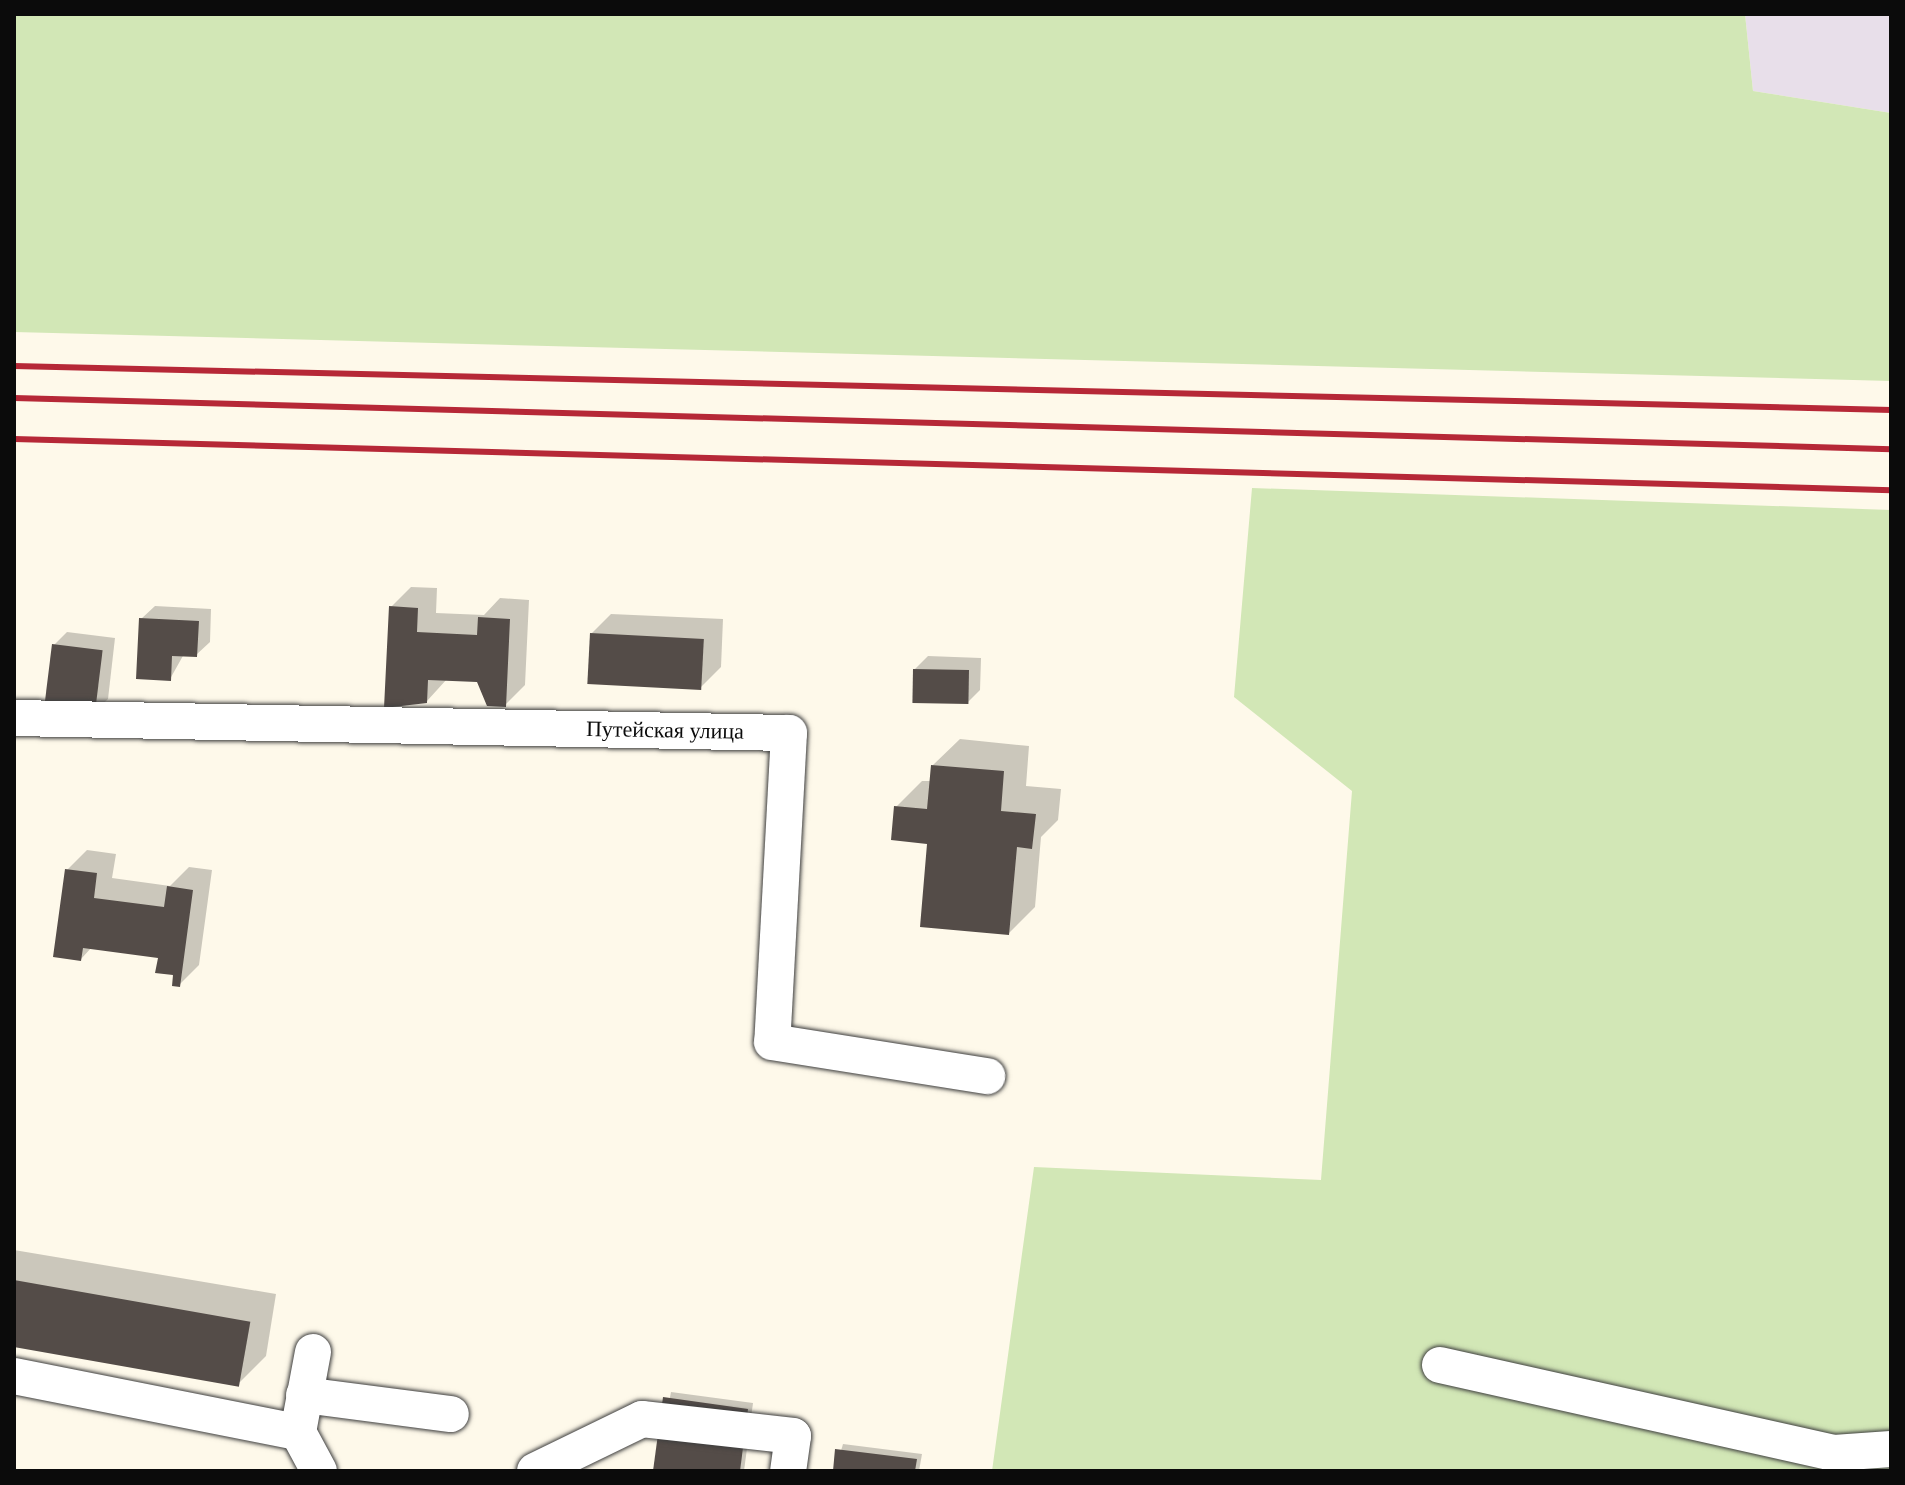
<!DOCTYPE html>
<html>
<head>
<meta charset="utf-8">
<style>
	body { margin:0 }
	#map { position:relative; width:1905px; height:1485px; overflow:hidden; background:#fef9ea; font-family:Georgia,serif }
	div>[style] { position:absolute }
	.industrial>* { inset:0; background:#e8dfea }
	.green>* { inset:0; background:#d2e7b6 }
	.shadow>* { inset:0; background:#0003 }
	.building>* { inset:0; background:#544c48; transform-origin:0 0 }
	.roads { filter:drop-shadow(0 0 2px #3e3e3e) drop-shadow(0 0 2px #3e3e3e) }
	.minor>* { height:36px; margin:-18px; padding:0 18px; transform-origin:18px; border-radius:18px; background:#fff }
	.rail>* { height:6px; margin:-3px; padding:0 3px; transform-origin:3px; border-radius:3px; background:#b62837 }
	span { translate:-50% -50%; white-space:nowrap; text-align:center; line-height:1.15; -webkit-text-stroke:8px #fff; paint-order:stroke }
	.street-label { font-size:22px; color:#0b0b0b }
	.frame { position:absolute; inset:0; border:16px solid #0b0b0b; pointer-events:none }
</style>
</head>
<body>
<div id="map">
	<div class="industrial">
		<i style="clip-path:polygon(1745px 14px,1891px 14px,1891px 113px,1753px 91px)"></i>
	</div>
	<div class="green">
		<i style="clip-path:polygon(14px 14px,1745px 14px,1753px 91px,1891px 113px,1891px 381px,14px 332px)"></i>
		<i style="clip-path:polygon(1252px 488px,1891px 510px,1891px 1471px,992px 1471px,1034px 1167px,1321px 1180px,1352px 791px,1234px 697px)"></i>
	</div>
	<div class="shadow">
		<i style="clip-path:polygon(411px 587px,437px 588px,436px 613px,484px 615px,500px 598px,529px 600px,525px 685px,505px 705px,478px 680px,447px 679px,427px 701px,386px 707px,391px 607px)"></i>
		<i style="clip-path:polygon(155px 606px,211px 609px,210px 642px,196px 655px,184px 654px,170px 679px,141px 619px)"></i>
		<i style="clip-path:polygon(611px 614px,723px 619px,721px 667px,701px 687px,591px 634px)"></i>
		<i style="clip-path:polygon(67px 632px,115px 638px,108px 699px,94px 712px,54px 645px)"></i>
		<i style="clip-path:polygon(928px 656px,981px 658px,980px 690px,967px 703px,915px 669px)"></i>
		<i style="clip-path:polygon(960px 739px,1029px 746px,1026px 786px,1061px 789px,1058px 820px,1041px 837px,1035px 907px,1009px 933px,896px 807px,922px 781px,932px 781px,933px 765px)"></i>
		<i style="clip-path:polygon(87px 850px,116px 854px,112px 878px,170px 886px,189px 867px,212px 870px,199px 965px,179px 985px,160px 956px,92px 947px,81px 959px,67px 870px)"></i>
		<i style="clip-path:polygon(14px 1250px,276px 1294px,266px 1356px,240px 1382px,14px 1344px)"></i>
		<i style="clip-path:polygon(671px 1392px,753px 1403px,744px 1471px,656px 1471px)"></i>
		<i style="clip-path:polygon(843px 1444px,922px 1454px,919px 1471px,835px 1471px)"></i>
	</div>
	<div class="building">
		<i style="clip-path:polygon(389px 606px,418px 608px,417px 632px,477px 635px,478px 617px,510px 619px,506px 707px,487px 706px,477px 682px,428px 680px,427px 703px,384px 708px)"></i>
		<i style="clip-path:polygon(139px 618px,199px 621px,197px 657px,172px 656px,171px 681px,136px 679px)"></i>
		<i style="left:590px;top:633px;width:114px;height:51px;rotate:3deg"></i>
		<i style="left:52px;top:644px;width:51px;height:64px;rotate:7deg"></i>
		<i style="left:913px;top:669px;width:56px;height:34px;rotate:1deg"></i>
		<i style="clip-path:polygon(931px 765px,1004px 771px,1001px 811px,1036px 814px,1032px 849px,1017px 847px,1009px 935px,920px 927px,927px 844px,891px 840px,894px 806px,927px 809px)"></i>
		<i style="clip-path:polygon(65px 869px,97px 873px,94px 898px,164px 907px,167px 886px,193px 890px,180px 987px,172px 986px,173px 975px,155px 973px,158px 958px,83px 948px,81px 961px,53px 957px)"></i>
		<i style="left:14px;top:1280px;width:240px;height:66px;rotate:10deg"></i>
		<i style="clip-path:polygon(663px 1397px,748px 1409px,740px 1471px,653px 1471px)"></i>
		<i style="clip-path:polygon(835px 1449px,917px 1459px,915px 1471px,833px 1471px)"></i>
	</div>
	<div class="roads">
		<div class="minor">
			<i style="left:14px;top:718px;width:775px;rotate:1.11deg"></i>
			<i style="left:789px;top:733px;width:309px;rotate:93.1deg"></i>
			<i style="left:772px;top:1042px;width:218px;rotate:9deg"></i>
			<i style="left:313px;top:1352px;width:81px;rotate:100.6deg"></i>
			<i style="left:298px;top:1432px;width:44px;rotate:61.7deg"></i>
			<i style="left:1440px;top:1365px;width:404px;rotate:12.6deg"></i>
			<i style="left:1834px;top:1453px;width:57px;rotate:-4deg"></i>
			<i style="left:14px;top:1376px;width:289px;rotate:11.2deg"></i>
			<i style="left:304px;top:1395px;width:148px;rotate:7.4deg"></i>
			<i style="left:535px;top:1471px;width:119px;rotate:-25.9deg"></i>
			<i style="left:642px;top:1419px;width:152px;rotate:6.4deg"></i>
			<i style="left:793px;top:1436px;width:35px;rotate:98deg"></i>
		</div>
	</div>
	<div class="rail">
		<i style="left:14px;top:366px;width:1878px;rotate:1.34deg"></i>
		<i style="left:14px;top:398px;width:1878px;rotate:1.56deg"></i>
		<i style="left:14px;top:439px;width:1878px;rotate:1.56deg"></i>
	</div>
	<div class="street-label">
		<span style="left:665px;top:730px;rotate:1deg">Путейская улица</span>
	</div>
	<div class="frame"></div>
</div>
</body>
</html>
